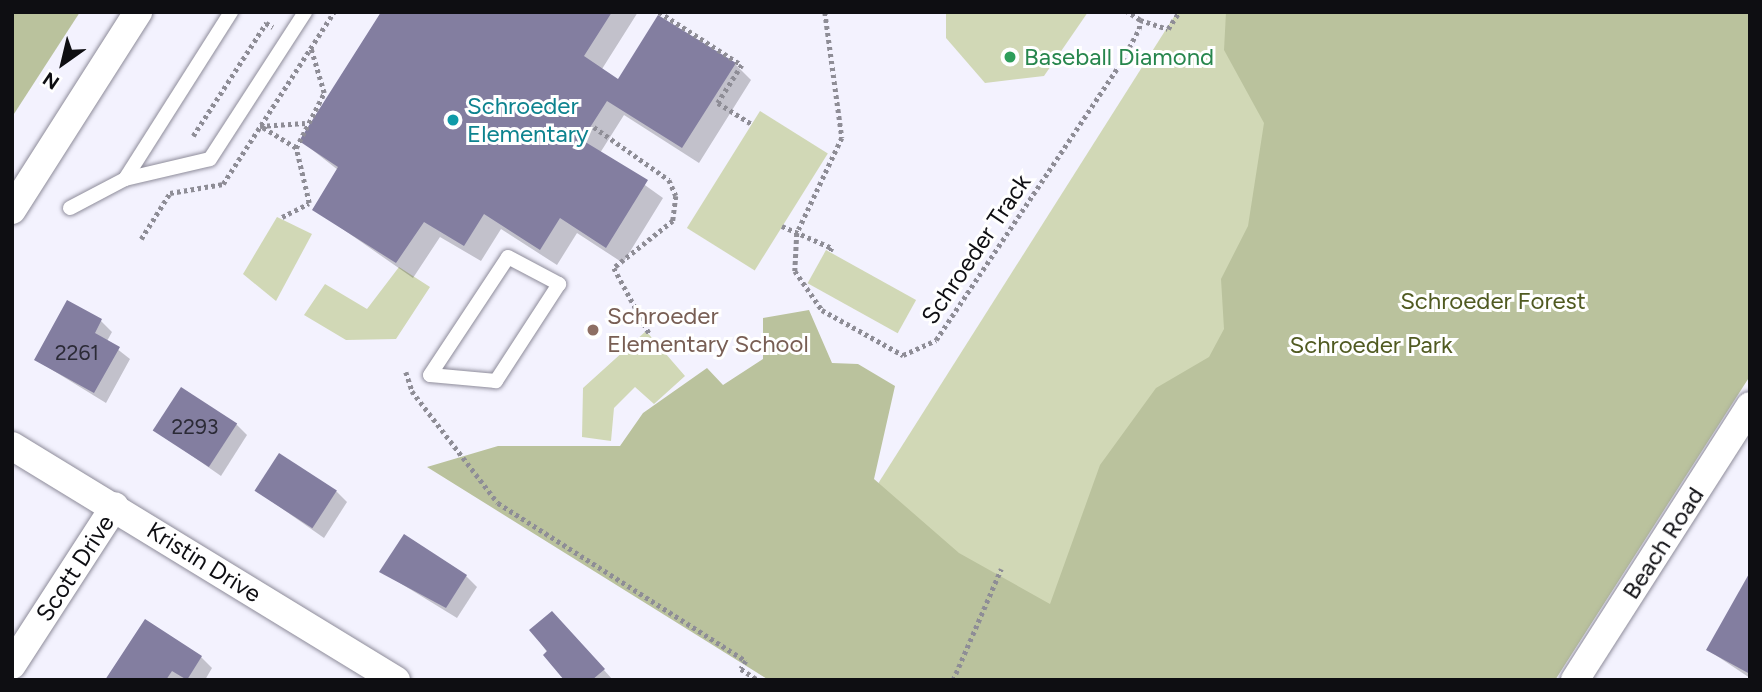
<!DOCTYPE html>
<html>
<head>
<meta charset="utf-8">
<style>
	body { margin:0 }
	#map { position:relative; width:1762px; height:692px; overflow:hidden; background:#f3f2fe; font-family:Figtree,sans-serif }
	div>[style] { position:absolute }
	.green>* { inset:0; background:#d1d8b6; transform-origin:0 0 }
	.forest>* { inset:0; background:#bac29d }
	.shadow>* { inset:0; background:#0003 }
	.building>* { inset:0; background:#837ea0; transform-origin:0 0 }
	.path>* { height:4.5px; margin-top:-2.25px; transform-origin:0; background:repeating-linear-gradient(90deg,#8e8d96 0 3.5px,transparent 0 7px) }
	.roads { filter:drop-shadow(0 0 2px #8e8c9a) drop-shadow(0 0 2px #8e8c9a) }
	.lane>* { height:14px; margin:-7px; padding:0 7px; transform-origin:7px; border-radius:7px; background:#fff }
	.street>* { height:28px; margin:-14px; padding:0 14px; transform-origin:14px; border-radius:14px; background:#fff }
	.dots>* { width:19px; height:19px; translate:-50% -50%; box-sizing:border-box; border:4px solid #fff; border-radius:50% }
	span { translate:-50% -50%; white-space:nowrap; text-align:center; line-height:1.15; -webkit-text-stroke:6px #fff; paint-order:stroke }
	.number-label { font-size:21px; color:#2b2a36 }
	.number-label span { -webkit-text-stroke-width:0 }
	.leisure-label { font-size:24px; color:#27864d }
	.left { translate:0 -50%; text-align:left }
	.culture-label { font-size:24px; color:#0d838f }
	.street-label { font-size:24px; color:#0e0e12 }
	.park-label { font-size:24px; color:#505a21 }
	.education-label { font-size:24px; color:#785e54 }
	.frame { position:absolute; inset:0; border:14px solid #0e0e12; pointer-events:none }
	.north { position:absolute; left:28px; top:28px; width:70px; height:70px; -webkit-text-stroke:5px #fff; paint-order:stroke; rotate:214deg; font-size:19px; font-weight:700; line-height:28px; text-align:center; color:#0e0e12 }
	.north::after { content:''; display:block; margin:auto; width:24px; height:32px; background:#0e0e12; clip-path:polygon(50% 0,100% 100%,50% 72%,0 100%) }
</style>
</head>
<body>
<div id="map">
	<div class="green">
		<i style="clip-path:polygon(946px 12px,1088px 12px,1044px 76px,985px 83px,946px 38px)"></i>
		<i style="clip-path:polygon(1177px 12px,1750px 12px,1695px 460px,1555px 680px,769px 680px,758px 673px)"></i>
		<i style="left:760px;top:111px;width:80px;height:138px;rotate:32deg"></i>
		<i style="clip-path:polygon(277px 217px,312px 234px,276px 301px,243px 274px)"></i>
		<i style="left:826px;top:250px;width:103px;height:38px;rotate:29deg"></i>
		<i style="clip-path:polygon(399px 267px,430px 287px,396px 339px,346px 340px,304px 315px,325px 284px,367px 309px)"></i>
		<i style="clip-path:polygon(646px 331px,685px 376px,654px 404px,635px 387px,614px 408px,611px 441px,582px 437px,583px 388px)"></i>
	</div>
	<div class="forest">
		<i style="clip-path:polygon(12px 12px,80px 12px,12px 117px)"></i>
		<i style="clip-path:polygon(1226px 12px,1750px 12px,1750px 376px,1555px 680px,769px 680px,427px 467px,498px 446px,620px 446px,643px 413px,707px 368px,723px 385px,763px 359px,763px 318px,809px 310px,832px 363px,858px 364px,895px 386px,874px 479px,959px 553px,1050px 604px,1100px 465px,1156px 388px,1209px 357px,1224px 329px,1221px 279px,1248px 226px,1264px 123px,1224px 50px)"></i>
	</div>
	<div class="shadow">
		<i style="clip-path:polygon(383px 12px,638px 12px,602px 69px,619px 81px,735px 64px,751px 80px,699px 163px,624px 115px,600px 153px,663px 198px,623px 263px,577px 233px,557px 265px,501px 229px,481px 261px,440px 237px,413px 278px,314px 209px,338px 170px,301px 141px)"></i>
		<i style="clip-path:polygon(67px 303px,101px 321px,112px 332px,107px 341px,130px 359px,106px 403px,36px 360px)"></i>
		<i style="clip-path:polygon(236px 424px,247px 435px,221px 476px,155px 430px)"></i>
		<i style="clip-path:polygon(257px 491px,336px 491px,347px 502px,324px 538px)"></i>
		<i style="clip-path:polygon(382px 572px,466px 576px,477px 587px,457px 618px)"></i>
		<i style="clip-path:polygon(1750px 586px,1750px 678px,1708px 650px)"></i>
		<i style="clip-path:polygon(145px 621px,201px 657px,212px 668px,205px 680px,114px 680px)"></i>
		<i style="clip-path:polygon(563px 625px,613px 680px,567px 680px,532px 631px)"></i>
	</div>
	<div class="building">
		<i style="clip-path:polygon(381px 12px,612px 12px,584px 56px,618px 79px,658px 15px,736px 63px,682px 148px,607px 101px,582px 140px,648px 180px,606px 248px,560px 218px,540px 250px,484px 214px,464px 246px,424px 222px,396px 263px,312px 210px,338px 167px,299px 141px)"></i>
		<i style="clip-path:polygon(67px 300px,102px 319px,95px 333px,120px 347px,94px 393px,34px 360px)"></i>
		<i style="left:181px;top:387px;width:67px;height:52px;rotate:33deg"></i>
		<i style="left:279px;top:453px;width:69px;height:45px;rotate:33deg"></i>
		<i style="clip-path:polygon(404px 534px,467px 575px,446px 608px,379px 572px)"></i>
		<i style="clip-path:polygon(1750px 572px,1750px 674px,1706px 650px)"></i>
		<i style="clip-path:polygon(552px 611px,605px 669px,592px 680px,564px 680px,543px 655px,547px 651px,529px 630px)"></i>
		<i style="clip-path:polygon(145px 619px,202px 656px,187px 680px,172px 671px,166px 680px,105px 680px)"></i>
	</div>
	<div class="path">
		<i style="left:659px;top:12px;width:98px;rotate:32.6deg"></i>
		<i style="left:742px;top:65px;width:45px;rotate:122.3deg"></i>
		<i style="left:718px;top:103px;width:40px;rotate:32deg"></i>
		<i style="left:825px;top:12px;width:127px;rotate:82.3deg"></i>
		<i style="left:842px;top:138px;width:105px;rotate:115.3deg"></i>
		<i style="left:797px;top:233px;width:38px;rotate:93deg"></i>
		<i style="left:795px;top:271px;width:47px;rotate:55.3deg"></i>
		<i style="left:822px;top:310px;width:93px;rotate:29.1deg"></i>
		<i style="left:903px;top:355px;width:36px;rotate:-24deg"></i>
		<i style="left:936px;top:340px;width:329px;rotate:-56.3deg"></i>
		<i style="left:1119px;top:66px;width:42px;rotate:-61.6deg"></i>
		<i style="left:1139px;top:29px;width:9px;rotate:-84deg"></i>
		<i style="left:1140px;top:20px;width:15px;rotate:-148deg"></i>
		<i style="left:1140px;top:20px;width:29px;rotate:18deg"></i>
		<i style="left:1168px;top:29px;width:20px;rotate:-57deg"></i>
		<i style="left:594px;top:127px;width:92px;rotate:35.2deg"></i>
		<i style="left:669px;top:180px;width:17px;rotate:66deg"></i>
		<i style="left:676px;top:196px;width:25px;rotate:97deg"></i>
		<i style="left:673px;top:221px;width:75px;rotate:141.5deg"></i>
		<i style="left:614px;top:268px;width:74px;rotate:61.7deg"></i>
		<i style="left:193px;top:136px;width:135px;rotate:-57.1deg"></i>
		<i style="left:266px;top:23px;width:8px;rotate:30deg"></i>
		<i style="left:296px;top:148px;width:42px;rotate:-148.6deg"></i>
		<i style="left:260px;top:126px;width:45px;rotate:-3.8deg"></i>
		<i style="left:282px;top:217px;width:30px;rotate:-27deg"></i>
		<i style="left:309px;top:203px;width:57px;rotate:-103.3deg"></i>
		<i style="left:296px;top:148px;width:62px;rotate:-63deg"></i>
		<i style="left:324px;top:93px;width:46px;rotate:-106.5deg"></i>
		<i style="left:782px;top:226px;width:55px;rotate:23.7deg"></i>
		<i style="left:832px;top:248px;width:4px;rotate:117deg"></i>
		<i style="left:141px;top:239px;width:54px;rotate:-57.8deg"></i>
		<i style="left:170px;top:193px;width:54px;rotate:-9.6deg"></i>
		<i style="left:223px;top:184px;width:205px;rotate:-57.2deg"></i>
		<i style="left:406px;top:372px;width:20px;rotate:72deg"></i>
		<i style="left:412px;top:391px;width:141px;rotate:52.5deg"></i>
		<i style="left:498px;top:503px;width:294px;rotate:32.5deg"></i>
		<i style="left:746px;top:661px;width:9px;rotate:122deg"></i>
		<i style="left:741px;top:669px;width:20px;rotate:33deg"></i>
		<i style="left:953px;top:680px;width:121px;rotate:-66.6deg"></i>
	</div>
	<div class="roads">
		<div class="lane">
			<i style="left:125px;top:179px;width:198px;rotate:-57.6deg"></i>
			<i style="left:70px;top:208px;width:62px;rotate:-27.8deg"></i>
			<i style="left:125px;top:179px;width:87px;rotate:-13.2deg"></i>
			<i style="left:210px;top:159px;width:175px;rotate:-57.1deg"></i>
			<i style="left:508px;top:257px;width:58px;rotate:27.9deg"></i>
			<i style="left:559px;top:284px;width:116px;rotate:123deg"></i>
			<i style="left:496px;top:381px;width:66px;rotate:-174.8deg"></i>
			<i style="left:430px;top:375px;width:141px;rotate:-56.5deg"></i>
		</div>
		<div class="street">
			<i style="left:12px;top:210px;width:235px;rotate:-57.5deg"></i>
			<i style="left:12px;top:446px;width:450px;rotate:31.4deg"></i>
			<i style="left:12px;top:665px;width:189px;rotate:-57.1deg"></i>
			<i style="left:1575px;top:680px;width:325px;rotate:-57.4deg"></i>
		</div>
	</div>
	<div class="dots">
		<i style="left:1010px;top:57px;background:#2e9e5b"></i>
		<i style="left:453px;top:120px;background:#0f9aa8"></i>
		<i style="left:593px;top:330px;background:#8d6e63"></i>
	</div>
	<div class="number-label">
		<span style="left:77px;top:353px">2261</span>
		<span style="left:195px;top:427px">2293</span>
	</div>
	<div class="leisure-label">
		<span class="left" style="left:1024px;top:57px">Baseball Diamond</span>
	</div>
	<div class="culture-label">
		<span class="left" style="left:467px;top:120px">Schroeder<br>Elementary</span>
	</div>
	<div class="street-label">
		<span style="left:976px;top:249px;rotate:-56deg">Schroeder Track</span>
		<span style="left:1663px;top:543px;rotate:-57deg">Beach Road</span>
		<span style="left:204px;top:562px;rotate:32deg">Kristin Drive</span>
		<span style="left:75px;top:568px;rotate:-57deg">Scott Drive</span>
	</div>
	<div class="park-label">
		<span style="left:1493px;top:301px">Schroeder Forest</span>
		<span style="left:1371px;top:345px">Schroeder Park</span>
	</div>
	<div class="education-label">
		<span class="left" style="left:607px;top:330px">Schroeder<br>Elementary School</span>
	</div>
	<div class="frame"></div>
	<div class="north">N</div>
</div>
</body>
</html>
